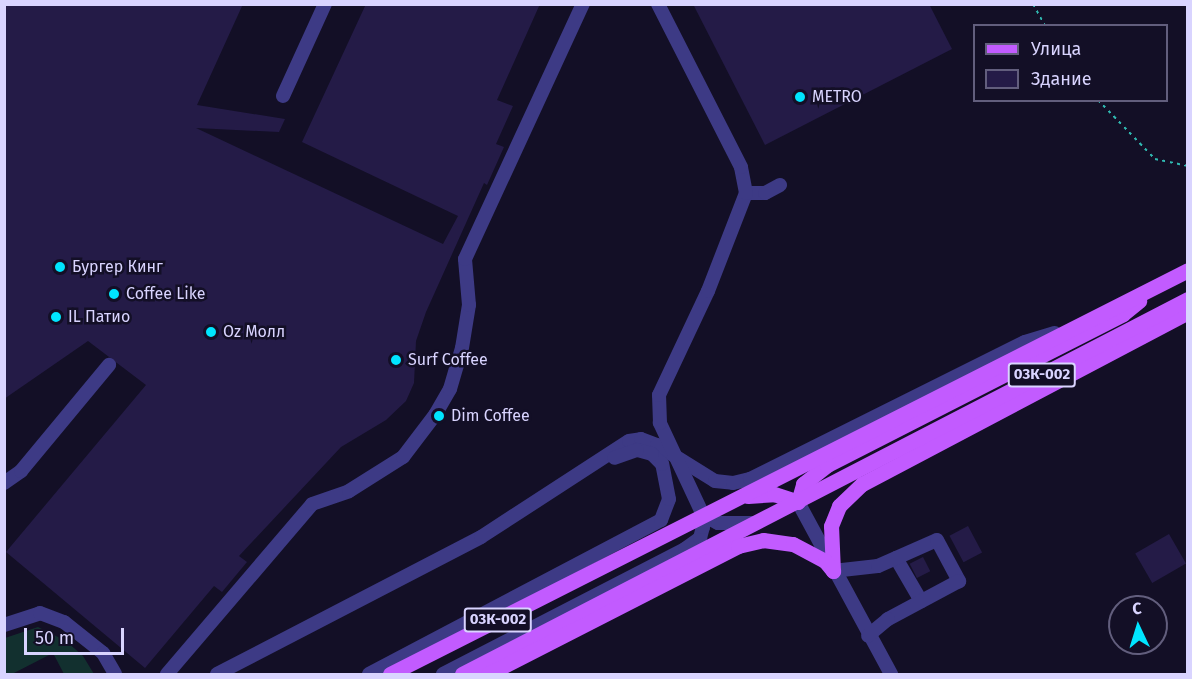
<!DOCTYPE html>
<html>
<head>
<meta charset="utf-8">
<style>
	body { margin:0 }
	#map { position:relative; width:1192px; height:679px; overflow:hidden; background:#130f26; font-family:"Fira Sans",sans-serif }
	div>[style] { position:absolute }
	.green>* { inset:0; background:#12302f }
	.building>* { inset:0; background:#241b47; transform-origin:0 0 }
	.path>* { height:2px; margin-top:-1px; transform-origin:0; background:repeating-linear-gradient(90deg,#2fb8b0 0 3px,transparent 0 7.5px) }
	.minor>* { height:14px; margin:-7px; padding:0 7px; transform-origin:7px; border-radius:7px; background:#3d3a85 }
	.major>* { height:15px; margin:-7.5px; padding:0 7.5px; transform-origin:7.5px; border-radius:7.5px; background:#c25bff }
	.dots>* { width:16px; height:16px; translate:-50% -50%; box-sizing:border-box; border:3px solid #130f26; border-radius:50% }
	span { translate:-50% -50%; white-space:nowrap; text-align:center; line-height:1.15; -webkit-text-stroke:5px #130f26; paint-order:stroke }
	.shield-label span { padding:2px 4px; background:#130f26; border:2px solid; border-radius:4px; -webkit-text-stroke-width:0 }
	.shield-label { font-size:15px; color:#d9d4ff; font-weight:700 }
	.poi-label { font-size:16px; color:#d9d4ff }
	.left { translate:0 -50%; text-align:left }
	.frame { position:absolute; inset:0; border:6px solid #d9d4ff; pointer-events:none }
	.legend { position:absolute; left:973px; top:24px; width:195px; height:78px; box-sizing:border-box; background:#130f26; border:2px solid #625e7d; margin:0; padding:8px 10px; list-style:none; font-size:18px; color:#d9d4ff }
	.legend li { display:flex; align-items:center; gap:12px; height:30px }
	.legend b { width:30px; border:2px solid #625e7d }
	.north { position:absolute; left:1108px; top:595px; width:60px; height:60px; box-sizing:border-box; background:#130f26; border:2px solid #625e7d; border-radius:50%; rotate:356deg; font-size:16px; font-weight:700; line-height:24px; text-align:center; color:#d9d4ff }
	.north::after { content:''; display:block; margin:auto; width:21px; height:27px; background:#00e5ff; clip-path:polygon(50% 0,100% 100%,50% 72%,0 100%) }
	.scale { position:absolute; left:24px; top:628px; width:100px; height:27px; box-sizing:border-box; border:3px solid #d9d4ff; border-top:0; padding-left:8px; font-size:18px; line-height:21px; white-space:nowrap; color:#d9d4ff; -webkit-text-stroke:4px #130f26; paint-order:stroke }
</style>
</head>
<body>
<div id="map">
	<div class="green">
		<i style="clip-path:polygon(38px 627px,66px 641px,83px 656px,94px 674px,64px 674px,53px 653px,12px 674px,5px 674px,5px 638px)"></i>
	</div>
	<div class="building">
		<i style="clip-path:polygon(4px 4px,243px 4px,197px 105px,285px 119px,279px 132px,196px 128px,443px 244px,458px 216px,302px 142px,366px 4px,540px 4px,497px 100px,513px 106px,496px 144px,504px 147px,487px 185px,484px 183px,426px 312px,416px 341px,414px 383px,406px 401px,386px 420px,341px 447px,239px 556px,247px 562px,222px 592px,214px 586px,145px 668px,6px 552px,146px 385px,88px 341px,4px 399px)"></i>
		<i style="clip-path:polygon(693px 4px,929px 4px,952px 49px,765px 145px)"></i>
		<i style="left:968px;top:526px;width:30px;height:21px;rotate:62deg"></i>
		<i style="left:1169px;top:534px;width:34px;height:39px;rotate:60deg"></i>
		<i style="left:923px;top:557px;width:16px;height:15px;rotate:63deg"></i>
	</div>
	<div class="path">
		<i style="left:1033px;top:4px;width:25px;rotate:61deg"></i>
		<i style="left:1098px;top:100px;width:82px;rotate:46deg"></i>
		<i style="left:1155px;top:159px;width:34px;rotate:12deg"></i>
	</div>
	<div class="minor">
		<i style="left:283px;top:96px;width:101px;rotate:-65.5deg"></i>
		<i style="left:746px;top:193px;width:19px"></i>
		<i style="left:765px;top:193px;width:17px;rotate:-28deg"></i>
		<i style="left:4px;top:483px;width:21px;rotate:-35deg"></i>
		<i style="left:21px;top:471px;width:138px;rotate:-50.3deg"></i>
		<i style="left:798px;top:502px;width:196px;rotate:61.6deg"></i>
		<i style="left:703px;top:515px;width:17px;rotate:28deg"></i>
		<i style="left:718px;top:523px;width:35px"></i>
		<i style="left:896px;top:558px;width:50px;rotate:59.8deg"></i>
		<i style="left:833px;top:571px;width:45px;rotate:-6.3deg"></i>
		<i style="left:878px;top:566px;width:64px;rotate:-23.8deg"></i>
		<i style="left:937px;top:540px;width:47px;rotate:61.8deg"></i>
		<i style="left:959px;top:581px;width:81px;rotate:151.8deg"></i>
		<i style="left:888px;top:619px;width:26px;rotate:140deg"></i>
		<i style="left:4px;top:625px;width:38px;rotate:-18deg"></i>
		<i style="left:40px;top:613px;width:26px;rotate:21deg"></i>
		<i style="left:64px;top:622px;width:50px;rotate:38.5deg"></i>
		<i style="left:103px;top:653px;width:24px;rotate:60deg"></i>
		<i style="left:167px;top:674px;width:223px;rotate:-49.5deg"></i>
		<i style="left:312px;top:504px;width:39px;rotate:-19deg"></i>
		<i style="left:349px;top:491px;width:64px;rotate:-32.2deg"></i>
		<i style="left:403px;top:457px;width:53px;rotate:-52.7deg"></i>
		<i style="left:435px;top:415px;width:30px;rotate:-60deg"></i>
		<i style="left:450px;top:389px;width:43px;rotate:-73.7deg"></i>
		<i style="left:462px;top:348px;width:44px;rotate:-80.8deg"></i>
		<i style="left:469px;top:305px;width:46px;rotate:-95deg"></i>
		<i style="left:465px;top:259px;width:281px;rotate:-65.2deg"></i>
		<i style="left:217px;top:674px;width:297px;rotate:-27.4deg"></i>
		<i style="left:481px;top:537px;width:176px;rotate:-33deg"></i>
		<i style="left:629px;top:441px;width:12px;rotate:-9deg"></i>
		<i style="left:641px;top:439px;width:17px;rotate:21deg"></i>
		<i style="left:657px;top:445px;width:68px;rotate:31.8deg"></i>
		<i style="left:715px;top:481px;width:18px;rotate:6deg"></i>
		<i style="left:733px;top:483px;width:17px;rotate:-13deg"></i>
		<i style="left:750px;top:479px;width:307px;rotate:-26.5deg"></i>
		<i style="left:1025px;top:342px;width:31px;rotate:-17deg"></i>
		<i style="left:369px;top:674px;width:330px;rotate:-27.8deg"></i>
		<i style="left:661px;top:520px;width:22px;rotate:-69deg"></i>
		<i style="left:669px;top:499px;width:36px;rotate:-101deg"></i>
		<i style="left:662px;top:464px;width:14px;rotate:-135deg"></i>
		<i style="left:652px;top:454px;width:16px;rotate:-165deg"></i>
		<i style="left:637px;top:450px;width:24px;rotate:161deg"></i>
		<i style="left:443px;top:674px;width:272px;rotate:-27.3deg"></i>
		<i style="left:685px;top:549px;width:19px;rotate:-36deg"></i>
		<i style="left:700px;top:538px;width:11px;rotate:-75deg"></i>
		<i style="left:703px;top:527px;width:12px;rotate:-90deg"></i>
		<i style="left:703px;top:515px;width:102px;rotate:-115.1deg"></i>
		<i style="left:660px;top:423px;width:28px;rotate:-92deg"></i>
		<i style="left:659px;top:395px;width:115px;rotate:-64.8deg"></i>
		<i style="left:708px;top:291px;width:105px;rotate:-68.8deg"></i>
		<i style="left:746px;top:193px;width:26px;rotate:-101deg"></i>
		<i style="left:741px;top:167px;width:183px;rotate:-117deg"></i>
	</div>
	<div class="major">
		<i style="left:748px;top:496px;width:26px;rotate:-4deg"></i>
		<i style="left:774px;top:494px;width:25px;rotate:18deg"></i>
		<i style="left:798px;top:502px;width:19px;rotate:-74deg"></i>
		<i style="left:803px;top:484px;width:31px;rotate:-38deg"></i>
		<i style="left:827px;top:465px;width:332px;rotate:-27deg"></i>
		<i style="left:1123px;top:314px;width:21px;rotate:-39deg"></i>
		<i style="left:833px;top:571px;width:45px;rotate:-92.5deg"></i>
		<i style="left:831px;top:526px;width:22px;rotate:-68deg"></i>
		<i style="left:839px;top:506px;width:32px;rotate:-44deg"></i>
		<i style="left:862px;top:484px;width:369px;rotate:-27.8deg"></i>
		<i style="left:390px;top:674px;width:894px;rotate:-26.85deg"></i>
		<i style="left:462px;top:674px;width:817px;rotate:-27.32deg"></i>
		<i style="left:488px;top:674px;width:281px;rotate:-27.1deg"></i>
		<i style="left:738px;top:546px;width:26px;rotate:-13deg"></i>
		<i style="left:763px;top:540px;width:30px;rotate:8deg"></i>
		<i style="left:793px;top:544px;width:36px;rotate:28deg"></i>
		<i style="left:825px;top:561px;width:13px;rotate:51deg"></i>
	</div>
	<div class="dots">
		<i style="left:800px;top:97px;background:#00e5ff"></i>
		<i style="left:60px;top:267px;background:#00e5ff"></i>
		<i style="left:114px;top:294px;background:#00e5ff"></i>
		<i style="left:56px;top:317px;background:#00e5ff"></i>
		<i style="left:211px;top:332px;background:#00e5ff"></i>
		<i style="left:396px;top:360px;background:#00e5ff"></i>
		<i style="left:439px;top:416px;background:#00e5ff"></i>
	</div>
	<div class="shield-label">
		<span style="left:1042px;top:375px">03К-002</span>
		<span style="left:498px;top:620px">03К-002</span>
	</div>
	<div class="poi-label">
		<span class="left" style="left:812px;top:97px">METRO</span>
		<span class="left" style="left:72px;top:267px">Бургер Кинг</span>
		<span class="left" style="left:126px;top:294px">Coffee Like</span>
		<span class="left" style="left:68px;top:317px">IL Патио</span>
		<span class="left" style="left:223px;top:332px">Oz Молл</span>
		<span class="left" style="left:408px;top:360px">Surf Coffee</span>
		<span class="left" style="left:451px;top:416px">Dim Coffee</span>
	</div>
	<div class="frame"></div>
	<ul class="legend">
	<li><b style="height:8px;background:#c25bff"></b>Улица</li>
	<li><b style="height:16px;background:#241b47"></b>Здание</li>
	</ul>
	<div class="north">С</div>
	<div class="scale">50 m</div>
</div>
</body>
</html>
